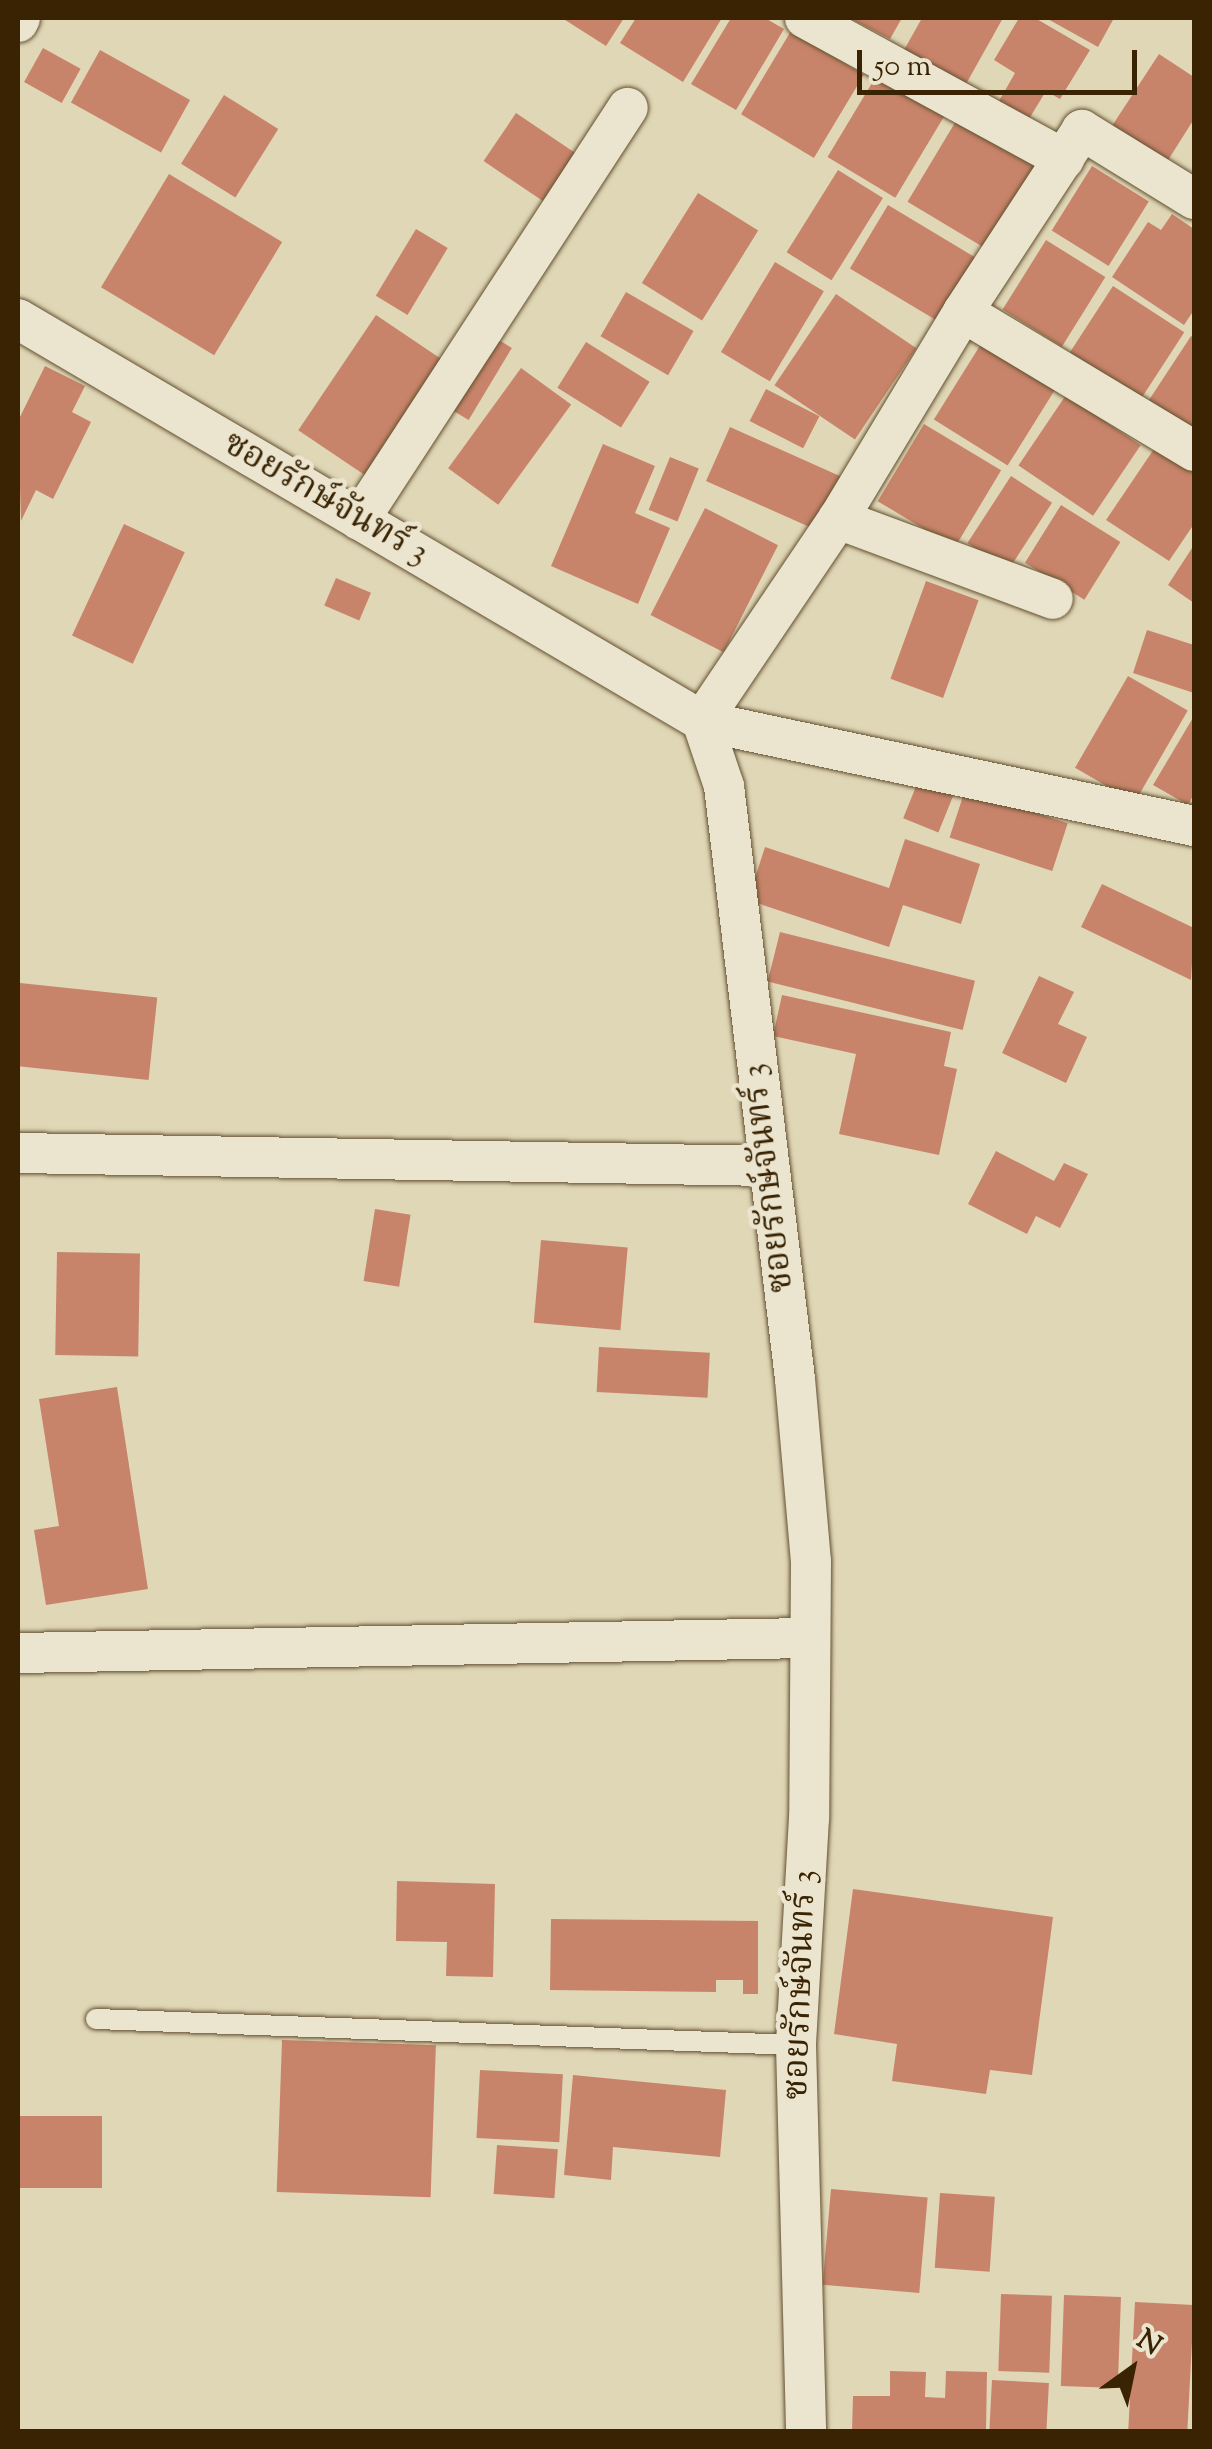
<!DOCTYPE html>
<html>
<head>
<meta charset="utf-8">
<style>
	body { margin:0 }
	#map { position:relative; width:1212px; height:2449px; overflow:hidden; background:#e0d7b7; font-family:"Sorts Mill Goudy","Noto Serif Thai",serif }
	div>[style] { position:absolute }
	.building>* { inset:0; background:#c8846a; transform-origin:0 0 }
	.roads { filter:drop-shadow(0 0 2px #63502f) drop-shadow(0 0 2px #63502f) }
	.service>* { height:20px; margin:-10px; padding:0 10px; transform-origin:10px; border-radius:10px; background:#ebe5d0 }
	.minor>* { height:40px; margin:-20px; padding:0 20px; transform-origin:20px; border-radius:20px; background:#ebe5d0 }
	span { translate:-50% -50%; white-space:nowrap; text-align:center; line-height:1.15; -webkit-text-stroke:9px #ebe5d0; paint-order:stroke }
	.street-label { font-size:35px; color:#392302 }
	.frame { position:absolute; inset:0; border:20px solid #392302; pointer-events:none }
	.north { position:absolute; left:1082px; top:2319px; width:100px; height:100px; -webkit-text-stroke:8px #ebe5d0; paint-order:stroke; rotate:33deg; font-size:28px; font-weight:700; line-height:40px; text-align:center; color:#392302 }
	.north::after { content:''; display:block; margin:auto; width:35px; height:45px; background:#392302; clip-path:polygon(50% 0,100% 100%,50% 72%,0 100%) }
	.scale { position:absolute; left:857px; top:50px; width:280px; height:45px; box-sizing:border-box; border:5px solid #392302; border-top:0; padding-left:12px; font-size:30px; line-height:35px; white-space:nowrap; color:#392302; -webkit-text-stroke:8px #ebe5d0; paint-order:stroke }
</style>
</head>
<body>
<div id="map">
	<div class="building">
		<i style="clip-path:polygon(562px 18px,624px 18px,606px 46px)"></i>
		<i style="clip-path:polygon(636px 18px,722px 18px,683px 82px,620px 43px)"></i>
		<i style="clip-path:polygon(731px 18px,765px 18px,784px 29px,736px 110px,691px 84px)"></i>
		<i style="clip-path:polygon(850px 18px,902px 18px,890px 39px)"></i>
		<i style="clip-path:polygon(922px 18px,1003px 18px,966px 84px,904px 50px)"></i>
		<i style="clip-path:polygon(1019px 18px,1035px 18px,1090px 50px,1060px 99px,1046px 91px,1029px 119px,999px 101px,1015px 73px,994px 60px)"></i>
		<i style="clip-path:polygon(1046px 18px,1114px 18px,1098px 47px)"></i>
		<i style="left:791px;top:31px;width:85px;height:97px;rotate:31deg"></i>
		<i style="left:43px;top:48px;width:43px;height:39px;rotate:29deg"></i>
		<i style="left:100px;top:50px;width:103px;height:60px;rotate:29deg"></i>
		<i style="clip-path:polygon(1159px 54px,1194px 77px,1194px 119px,1165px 165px,1110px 129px)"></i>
		<i style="left:878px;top:73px;width:79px;height:98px;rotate:31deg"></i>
		<i style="left:224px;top:95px;width:64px;height:81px;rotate:32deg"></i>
		<i style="left:516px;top:113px;width:72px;height:58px;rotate:34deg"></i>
		<i style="left:959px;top:116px;width:91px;height:100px;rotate:31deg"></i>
		<i style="left:1092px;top:166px;width:67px;height:76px;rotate:32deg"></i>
		<i style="left:838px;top:170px;width:53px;height:97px;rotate:32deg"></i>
		<i style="left:169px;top:174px;width:132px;height:132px;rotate:31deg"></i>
		<i style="left:698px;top:193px;width:71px;height:106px;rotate:32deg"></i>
		<i style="left:888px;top:205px;width:111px;height:74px;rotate:31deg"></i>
		<i style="clip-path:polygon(1172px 214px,1194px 229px,1194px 310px,1184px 325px,1112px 277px,1148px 222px,1161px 230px)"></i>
		<i style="left:416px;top:229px;width:37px;height:78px;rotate:31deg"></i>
		<i style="left:1046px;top:240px;width:70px;height:82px;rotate:32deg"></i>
		<i style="left:775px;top:262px;width:57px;height:105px;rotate:31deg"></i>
		<i style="left:1113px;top:286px;width:85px;height:79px;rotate:33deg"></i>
		<i style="left:626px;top:292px;width:78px;height:51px;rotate:30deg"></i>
		<i style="left:836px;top:294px;width:97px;height:110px;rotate:34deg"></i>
		<i style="left:376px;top:315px;width:85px;height:139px;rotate:34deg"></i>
		<i style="left:487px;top:333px;width:29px;height:84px;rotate:31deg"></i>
		<i style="clip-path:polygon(1191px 336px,1194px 338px,1194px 430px,1149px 400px)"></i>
		<i style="left:586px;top:342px;width:75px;height:54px;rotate:32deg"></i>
		<i style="left:981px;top:344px;width:87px;height:89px;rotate:32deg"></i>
		<i style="clip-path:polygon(45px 366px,85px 386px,72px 412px,91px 422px,53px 499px,36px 490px,21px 521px,18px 421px)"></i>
		<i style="left:521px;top:368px;width:62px;height:124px;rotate:36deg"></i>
		<i style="left:766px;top:389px;width:60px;height:36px;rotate:27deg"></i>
		<i style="left:1066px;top:395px;width:90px;height:85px;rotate:34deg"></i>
		<i style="left:924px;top:424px;width:90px;height:90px;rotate:31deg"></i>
		<i style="left:730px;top:427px;width:130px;height:59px;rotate:24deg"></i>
		<i style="clip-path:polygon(603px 444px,655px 466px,635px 513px,670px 528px,638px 604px,551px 566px)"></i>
		<i style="clip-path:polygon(1156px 446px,1194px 472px,1194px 524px,1169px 561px,1106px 520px)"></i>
		<i style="left:670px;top:457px;width:31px;height:57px;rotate:22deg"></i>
		<i style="left:1011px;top:476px;width:49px;height:80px;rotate:33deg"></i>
		<i style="left:1061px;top:505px;width:70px;height:68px;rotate:32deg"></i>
		<i style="left:705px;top:508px;width:82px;height:120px;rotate:27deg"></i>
		<i style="left:124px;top:524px;width:67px;height:123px;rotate:25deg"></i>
		<i style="clip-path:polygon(1194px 545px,1194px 603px,1168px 585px)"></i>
		<i style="left:336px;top:578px;width:38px;height:30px;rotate:23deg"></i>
		<i style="left:926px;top:581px;width:56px;height:104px;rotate:20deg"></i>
		<i style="clip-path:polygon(1147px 630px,1194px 645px,1194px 693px,1133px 673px)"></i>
		<i style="left:1128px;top:676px;width:69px;height:106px;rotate:30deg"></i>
		<i style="clip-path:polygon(1194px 716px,1194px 794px,1188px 805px,1153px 785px)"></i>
		<i style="left:923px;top:769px;width:38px;height:53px;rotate:22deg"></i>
		<i style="left:965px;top:790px;width:108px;height:50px;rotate:18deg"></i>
		<i style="clip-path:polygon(905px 839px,980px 864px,961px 924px,903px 905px,889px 947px,748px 900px,765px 847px,889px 888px)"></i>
		<i style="clip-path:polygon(1102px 884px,1194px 928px,1191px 980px,1081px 927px)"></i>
		<i style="left:780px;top:932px;width:201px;height:51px;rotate:14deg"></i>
		<i style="clip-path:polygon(1039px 976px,1074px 992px,1058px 1024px,1087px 1037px,1066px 1083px,1002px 1053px)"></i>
		<i style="left:20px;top:983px;width:138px;height:83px;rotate:6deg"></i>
		<i style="clip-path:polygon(782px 995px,951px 1032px,944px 1066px,957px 1069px,939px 1155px,839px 1134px,856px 1054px,773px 1036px)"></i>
		<i style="clip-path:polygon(996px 1151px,1054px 1181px,1064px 1163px,1088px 1174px,1060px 1228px,1036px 1216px,1027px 1234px,968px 1204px)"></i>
		<i style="left:375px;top:1209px;width:36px;height:73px;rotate:9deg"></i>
		<i style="left:541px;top:1240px;width:87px;height:83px;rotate:5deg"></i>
		<i style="left:57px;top:1252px;width:83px;height:103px;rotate:1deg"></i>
		<i style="left:599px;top:1347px;width:111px;height:45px;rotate:3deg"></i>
		<i style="clip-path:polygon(117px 1387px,148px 1589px,46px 1605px,34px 1530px,59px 1526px,39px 1399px)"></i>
		<i style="clip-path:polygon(397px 1881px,495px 1884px,493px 1977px,446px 1976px,447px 1942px,396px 1941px)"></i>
		<i style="clip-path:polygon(853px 1889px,1053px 1917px,1032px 2075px,990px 2070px,986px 2094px,892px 2081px,897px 2044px,834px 2034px)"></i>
		<i style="clip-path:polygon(551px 1919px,758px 1921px,758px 1994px,743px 1994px,743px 1980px,716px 1980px,716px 1992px,550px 1990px)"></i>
		<i style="left:282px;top:2040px;width:154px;height:152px;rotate:2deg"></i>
		<i style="left:480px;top:2070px;width:83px;height:68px;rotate:3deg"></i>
		<i style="clip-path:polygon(573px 2075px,726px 2090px,720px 2157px,613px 2147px,611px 2180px,564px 2175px)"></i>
		<i style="left:18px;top:2116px;width:84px;height:72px"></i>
		<i style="left:497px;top:2145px;width:61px;height:49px;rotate:4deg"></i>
		<i style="left:831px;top:2189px;width:97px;height:96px;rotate:5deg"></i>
		<i style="left:940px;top:2193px;width:55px;height:75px;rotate:4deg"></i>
		<i style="left:1001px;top:2294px;width:51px;height:77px;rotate:2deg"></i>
		<i style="left:1064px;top:2295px;width:57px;height:91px;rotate:2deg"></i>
		<i style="left:1135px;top:2302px;width:59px;height:130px;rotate:3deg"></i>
		<i style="clip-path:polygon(890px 2371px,926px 2372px,925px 2397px,945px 2398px,946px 2371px,987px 2372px,986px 2432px,852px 2432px,853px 2396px,890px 2396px)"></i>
		<i style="left:992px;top:2380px;width:57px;height:52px;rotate:3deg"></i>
	</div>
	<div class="roads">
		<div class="service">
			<i style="left:96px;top:2019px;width:700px;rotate:2.13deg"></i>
		</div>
		<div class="minor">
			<i style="left:805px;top:18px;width:295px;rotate:28.6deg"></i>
			<i style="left:18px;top:22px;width:4px;rotate:-63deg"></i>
			<i style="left:1194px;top:199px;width:132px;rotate:-148.4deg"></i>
			<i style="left:1082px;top:130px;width:217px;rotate:123.2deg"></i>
			<i style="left:963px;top:312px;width:242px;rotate:121.1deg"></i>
			<i style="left:838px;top:519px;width:244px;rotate:124deg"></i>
			<i style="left:702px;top:721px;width:503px;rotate:12.05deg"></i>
			<i style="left:963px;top:312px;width:270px;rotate:31deg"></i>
			<i style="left:18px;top:319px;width:793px;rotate:30.44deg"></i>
			<i style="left:702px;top:721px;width:69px;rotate:71.3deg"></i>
			<i style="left:724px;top:786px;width:597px;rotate:83.17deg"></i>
			<i style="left:795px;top:1379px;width:183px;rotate:85deg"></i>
			<i style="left:811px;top:1561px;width:257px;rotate:90.4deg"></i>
			<i style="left:809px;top:1818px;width:227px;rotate:93.3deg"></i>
			<i style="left:796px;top:2045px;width:387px;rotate:88.5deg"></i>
			<i style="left:838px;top:519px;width:229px;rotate:20.4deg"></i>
			<i style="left:359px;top:520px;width:492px;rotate:-56.9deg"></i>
			<i style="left:18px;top:1153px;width:750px;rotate:0.99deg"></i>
			<i style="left:18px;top:1653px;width:791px;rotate:-1.09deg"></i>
		</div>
	</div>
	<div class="street-label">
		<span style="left:325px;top:500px;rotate:30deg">ซอยรักษ์จันทร์ 3</span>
		<span style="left:770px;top:1178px;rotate:-97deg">ซอยรักษ์จันทร์ 3</span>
		<span style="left:802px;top:1985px;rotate:-88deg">ซอยรักษ์จันทร์ 3</span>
	</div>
	<div class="frame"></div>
	<div class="north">N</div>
	<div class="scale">50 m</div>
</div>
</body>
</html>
